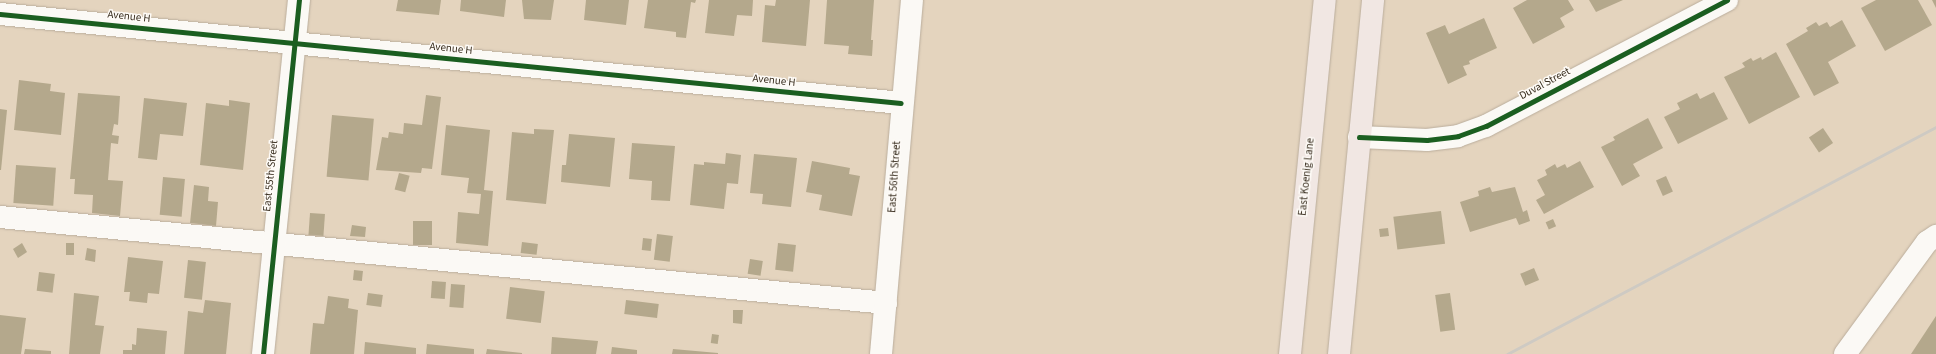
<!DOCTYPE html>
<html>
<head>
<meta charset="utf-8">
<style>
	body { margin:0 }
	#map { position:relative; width:1936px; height:354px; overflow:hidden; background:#e4d4be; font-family:"Source Sans 3",sans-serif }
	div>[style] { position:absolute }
	.building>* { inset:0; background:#b4a88c; transform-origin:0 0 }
	.roads { filter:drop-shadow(0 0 1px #baad9c) drop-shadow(0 0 1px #baad9c) }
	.minor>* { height:22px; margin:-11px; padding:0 11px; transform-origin:11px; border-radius:11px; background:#fbf9f5 }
	.major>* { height:22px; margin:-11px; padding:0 11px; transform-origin:11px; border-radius:11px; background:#f1e7e3 }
	.rail>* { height:3px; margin:-1.5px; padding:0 1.5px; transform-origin:1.5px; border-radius:1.5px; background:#cecac3 }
	.cycleway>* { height:5px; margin:-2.5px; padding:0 2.5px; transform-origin:2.5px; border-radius:2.5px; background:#1b5e20 }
	span { translate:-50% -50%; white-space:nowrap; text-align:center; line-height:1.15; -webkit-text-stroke:3px #fefbf7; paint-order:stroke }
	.street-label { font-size:11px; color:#372c1d }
</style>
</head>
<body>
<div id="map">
	<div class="building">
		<i style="clip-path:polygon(398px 0,441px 0,439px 15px,396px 11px)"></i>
		<i style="clip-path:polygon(461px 0,506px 0,504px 17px,460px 11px)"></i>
		<i style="clip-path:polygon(522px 0,554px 0,551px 20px,524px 19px)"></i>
		<i style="clip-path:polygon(586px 0,629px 0,626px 25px,584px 20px)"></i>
		<i style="clip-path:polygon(648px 0,696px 0,695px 3px,691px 2px,686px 38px,676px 37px,676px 32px,644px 28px)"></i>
		<i style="clip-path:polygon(709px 0,753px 0,752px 16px,737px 15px,734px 36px,705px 33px)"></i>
		<i style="clip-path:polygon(776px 0,810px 0,806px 46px,762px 42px,765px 5px,775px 6px)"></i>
		<i style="clip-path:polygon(827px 0,874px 0,871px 40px,873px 40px,872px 56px,848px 54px,849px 46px,824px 44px)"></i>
		<i style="clip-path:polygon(1527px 0,1568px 0,1574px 10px,1560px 18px,1565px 27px,1533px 44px,1513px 8px)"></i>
		<i style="clip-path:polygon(1589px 0,1623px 0,1596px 12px)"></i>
		<i style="clip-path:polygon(1876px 0,1918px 0,1932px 25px,1885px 51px,1861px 8px)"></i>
		<i style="clip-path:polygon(1932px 0,1936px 0,1936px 8px)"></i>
		<i style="clip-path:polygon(1484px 18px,1497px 48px,1469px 61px,1470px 64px,1463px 66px,1467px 75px,1448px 84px,1426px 33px,1445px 25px,1449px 34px)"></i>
		<i style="clip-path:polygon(1842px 20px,1856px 46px,1828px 62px,1839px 83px,1814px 96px,1786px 44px,1808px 31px,1806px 28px,1816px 22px,1819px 26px,1827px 22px,1830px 27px)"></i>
		<i style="clip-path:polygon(1776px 52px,1800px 97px,1749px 124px,1724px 77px,1745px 67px,1742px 63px,1751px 58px,1753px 61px,1761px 57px,1762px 60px)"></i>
		<i style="clip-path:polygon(19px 80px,51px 84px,50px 91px,65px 93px,61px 135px,14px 130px)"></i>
		<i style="clip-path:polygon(1714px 92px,1728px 119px,1678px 144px,1664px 117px,1680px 109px,1677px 103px,1697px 93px,1700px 99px)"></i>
		<i style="clip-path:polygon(78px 93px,120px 96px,118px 125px,114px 124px,112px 135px,119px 136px,118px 144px,111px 143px,108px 180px,123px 181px,120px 216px,92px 213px,93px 195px,74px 194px,75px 179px,70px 179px)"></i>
		<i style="clip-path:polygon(426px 95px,441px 97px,432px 169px,422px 168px,421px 173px,376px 170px,382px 137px,388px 138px,389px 132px,403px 134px,404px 123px,422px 125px)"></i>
		<i style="clip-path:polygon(144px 98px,187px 103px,183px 136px,160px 134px,157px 160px,138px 158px)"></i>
		<i style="clip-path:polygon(229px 100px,250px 103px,243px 170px,200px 165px,206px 103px,229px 106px)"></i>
		<i style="clip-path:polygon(0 109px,7px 110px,1px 170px,0 170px)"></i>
		<i style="left:332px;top:115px;width:42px;height:62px;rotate:5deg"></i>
		<i style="clip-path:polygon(1648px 118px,1663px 148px,1633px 164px,1640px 176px,1622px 186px,1601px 147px,1615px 140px,1613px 137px)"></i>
		<i style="clip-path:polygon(446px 125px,490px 130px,484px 190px,493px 191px,488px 246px,456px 243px,458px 212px,479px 214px,481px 194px,467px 193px,469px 178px,441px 175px)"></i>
		<i style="left:1823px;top:128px;width:18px;height:17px;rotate:56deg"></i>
		<i style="clip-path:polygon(534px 129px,554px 130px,546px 204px,506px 200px,512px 132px,534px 134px)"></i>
		<i style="clip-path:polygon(569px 134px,615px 138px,610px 187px,561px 182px,562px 165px,566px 165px)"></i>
		<i style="clip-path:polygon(632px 143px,675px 146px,670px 201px,651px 200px,652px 181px,629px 179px)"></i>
		<i style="clip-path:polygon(726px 153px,741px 155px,738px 184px,727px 183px,724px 209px,690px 205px,694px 164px,704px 165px,704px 162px,725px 164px)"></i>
		<i style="clip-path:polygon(754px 154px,797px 158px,791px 207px,762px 204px,763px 194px,750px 193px)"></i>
		<i style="clip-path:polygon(812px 161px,850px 168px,849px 174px,860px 176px,852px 216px,819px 210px,822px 195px,806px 192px)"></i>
		<i style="clip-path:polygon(1580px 161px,1594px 187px,1544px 214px,1536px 200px,1545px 195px,1537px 180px,1547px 175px,1545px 170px,1555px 164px,1557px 168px,1565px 164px,1567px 168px)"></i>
		<i style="left:16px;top:165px;width:40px;height:38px;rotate:4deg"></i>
		<i style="left:399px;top:173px;width:11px;height:17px;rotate:15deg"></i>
		<i style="left:1666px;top:176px;width:17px;height:11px;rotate:66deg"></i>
		<i style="left:163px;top:177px;width:22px;height:38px;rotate:5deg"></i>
		<i style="clip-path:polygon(194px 185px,209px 187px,208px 201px,218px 202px,216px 226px,190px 223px)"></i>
		<i style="clip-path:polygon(1490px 187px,1492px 192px,1515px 187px,1523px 212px,1527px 210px,1530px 221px,1519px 225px,1516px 218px,1470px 232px,1460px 202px,1479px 196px,1478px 191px)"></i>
		<i style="left:1441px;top:211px;width:33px;height:48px;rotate:83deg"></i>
		<i style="left:310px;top:213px;width:15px;height:22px;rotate:4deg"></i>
		<i style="left:1553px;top:219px;width:8px;height:8px;rotate:67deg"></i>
		<i style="left:413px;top:221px;width:19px;height:24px"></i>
		<i style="clip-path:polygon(352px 225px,366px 227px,365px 237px,350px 236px)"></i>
		<i style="left:1388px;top:228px;width:8px;height:9px;rotate:83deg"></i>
		<i style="left:657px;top:234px;width:16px;height:26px;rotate:7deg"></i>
		<i style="left:643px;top:238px;width:9px;height:12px;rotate:6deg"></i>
		<i style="left:522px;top:242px;width:16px;height:11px;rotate:7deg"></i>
		<i style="clip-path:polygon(22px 243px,27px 252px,18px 258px,13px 249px)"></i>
		<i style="left:66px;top:243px;width:8px;height:12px"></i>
		<i style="left:778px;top:243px;width:18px;height:27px;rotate:6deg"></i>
		<i style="clip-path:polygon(87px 248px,96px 250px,95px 262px,85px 260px)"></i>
		<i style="clip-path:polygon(128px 257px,163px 261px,159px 294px,148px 293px,147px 303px,129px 301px,130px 292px,124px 292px)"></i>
		<i style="left:750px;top:259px;width:13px;height:15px;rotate:9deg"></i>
		<i style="left:188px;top:260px;width:18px;height:38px;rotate:6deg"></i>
		<i style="left:1534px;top:268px;width:13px;height:15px;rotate:67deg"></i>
		<i style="left:354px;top:270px;width:9px;height:10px;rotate:6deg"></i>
		<i style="left:39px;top:272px;width:16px;height:19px;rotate:7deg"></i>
		<i style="left:432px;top:281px;width:14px;height:17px;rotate:4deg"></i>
		<i style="left:451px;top:284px;width:14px;height:23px;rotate:4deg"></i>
		<i style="left:510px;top:287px;width:35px;height:32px;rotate:7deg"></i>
		<i style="clip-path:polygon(74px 293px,99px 296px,95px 325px,104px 326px,100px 354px,69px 354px)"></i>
		<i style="left:368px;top:293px;width:15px;height:12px;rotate:8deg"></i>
		<i style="left:1450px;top:293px;width:37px;height:15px;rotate:82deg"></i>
		<i style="clip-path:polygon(328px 296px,349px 299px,348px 308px,358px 310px,354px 354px,310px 354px,313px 323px,324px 324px)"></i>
		<i style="clip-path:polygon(205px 300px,231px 303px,226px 354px,184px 354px,188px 311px,203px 313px)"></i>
		<i style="left:626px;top:300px;width:33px;height:14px;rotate:7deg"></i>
		<i style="clip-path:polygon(733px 310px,743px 310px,742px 324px,733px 323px)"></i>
		<i style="clip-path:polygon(0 315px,26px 318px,21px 354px,0 354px)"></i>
		<i style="clip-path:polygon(1936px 316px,1936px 354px,1911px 354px)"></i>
		<i style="clip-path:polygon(137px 328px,167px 331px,165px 354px,123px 354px,123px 350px,132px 350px,132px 344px,136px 345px)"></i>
		<i style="left:712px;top:334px;width:7px;height:9px;rotate:8deg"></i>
		<i style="clip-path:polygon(552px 337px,598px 341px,596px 354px,551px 354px)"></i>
		<i style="clip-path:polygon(365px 342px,416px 348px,416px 354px,364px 354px)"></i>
		<i style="clip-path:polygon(427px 344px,474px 349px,474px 354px,426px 354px)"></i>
		<i style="clip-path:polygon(612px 347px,637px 350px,637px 354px,611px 354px)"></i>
		<i style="clip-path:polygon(25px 349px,51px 351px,51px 354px,24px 354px)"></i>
		<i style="clip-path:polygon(487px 349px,522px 353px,522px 354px,486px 354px)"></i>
		<i style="clip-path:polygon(673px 349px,718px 353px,718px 354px,672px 354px)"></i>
	</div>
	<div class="roads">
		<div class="minor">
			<i style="left:0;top:14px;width:905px;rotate:5.64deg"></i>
			<i style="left:1359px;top:137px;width:68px;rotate:2.5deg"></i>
			<i style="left:1427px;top:140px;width:31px;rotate:-7deg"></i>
			<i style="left:1458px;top:136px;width:30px;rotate:-20deg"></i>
			<i style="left:1486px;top:126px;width:272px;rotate:-27.6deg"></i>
			<i style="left:0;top:217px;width:890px;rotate:5.54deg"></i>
			<i style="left:263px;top:354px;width:356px;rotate:-84.2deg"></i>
			<i style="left:881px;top:354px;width:355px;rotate:-85deg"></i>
			<i style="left:1845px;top:354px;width:139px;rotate:-53.8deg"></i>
			<i style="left:1927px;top:242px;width:11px;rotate:-34deg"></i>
		</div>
		<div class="major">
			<i style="left:1290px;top:354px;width:356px;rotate:-84.4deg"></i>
			<i style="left:1339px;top:354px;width:356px;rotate:-84.5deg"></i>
		</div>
	</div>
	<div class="rail">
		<i style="left:1507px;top:354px;width:485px;rotate:-27.9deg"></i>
	</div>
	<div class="cycleway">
		<i style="left:0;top:14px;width:905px;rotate:5.64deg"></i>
		<i style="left:1359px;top:137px;width:68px;rotate:2.5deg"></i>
		<i style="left:1427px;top:140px;width:31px;rotate:-7deg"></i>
		<i style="left:1458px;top:136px;width:30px;rotate:-20deg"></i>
		<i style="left:1486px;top:126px;width:272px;rotate:-27.6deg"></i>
		<i style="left:263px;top:354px;width:356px;rotate:-84.2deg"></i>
	</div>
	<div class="street-label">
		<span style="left:129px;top:17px;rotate:6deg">Avenue H</span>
		<span style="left:451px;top:49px;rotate:6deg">Avenue H</span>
		<span style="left:774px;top:81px;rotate:6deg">Avenue H</span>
		<span style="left:1545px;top:84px;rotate:-28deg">Duval Street</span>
		<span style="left:271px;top:176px;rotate:-84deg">East 55th Street</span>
		<span style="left:895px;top:177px;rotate:-86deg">East 56th Street</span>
		<span style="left:1307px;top:177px;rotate:-84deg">East Koenig Lane</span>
	</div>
</div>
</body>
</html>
